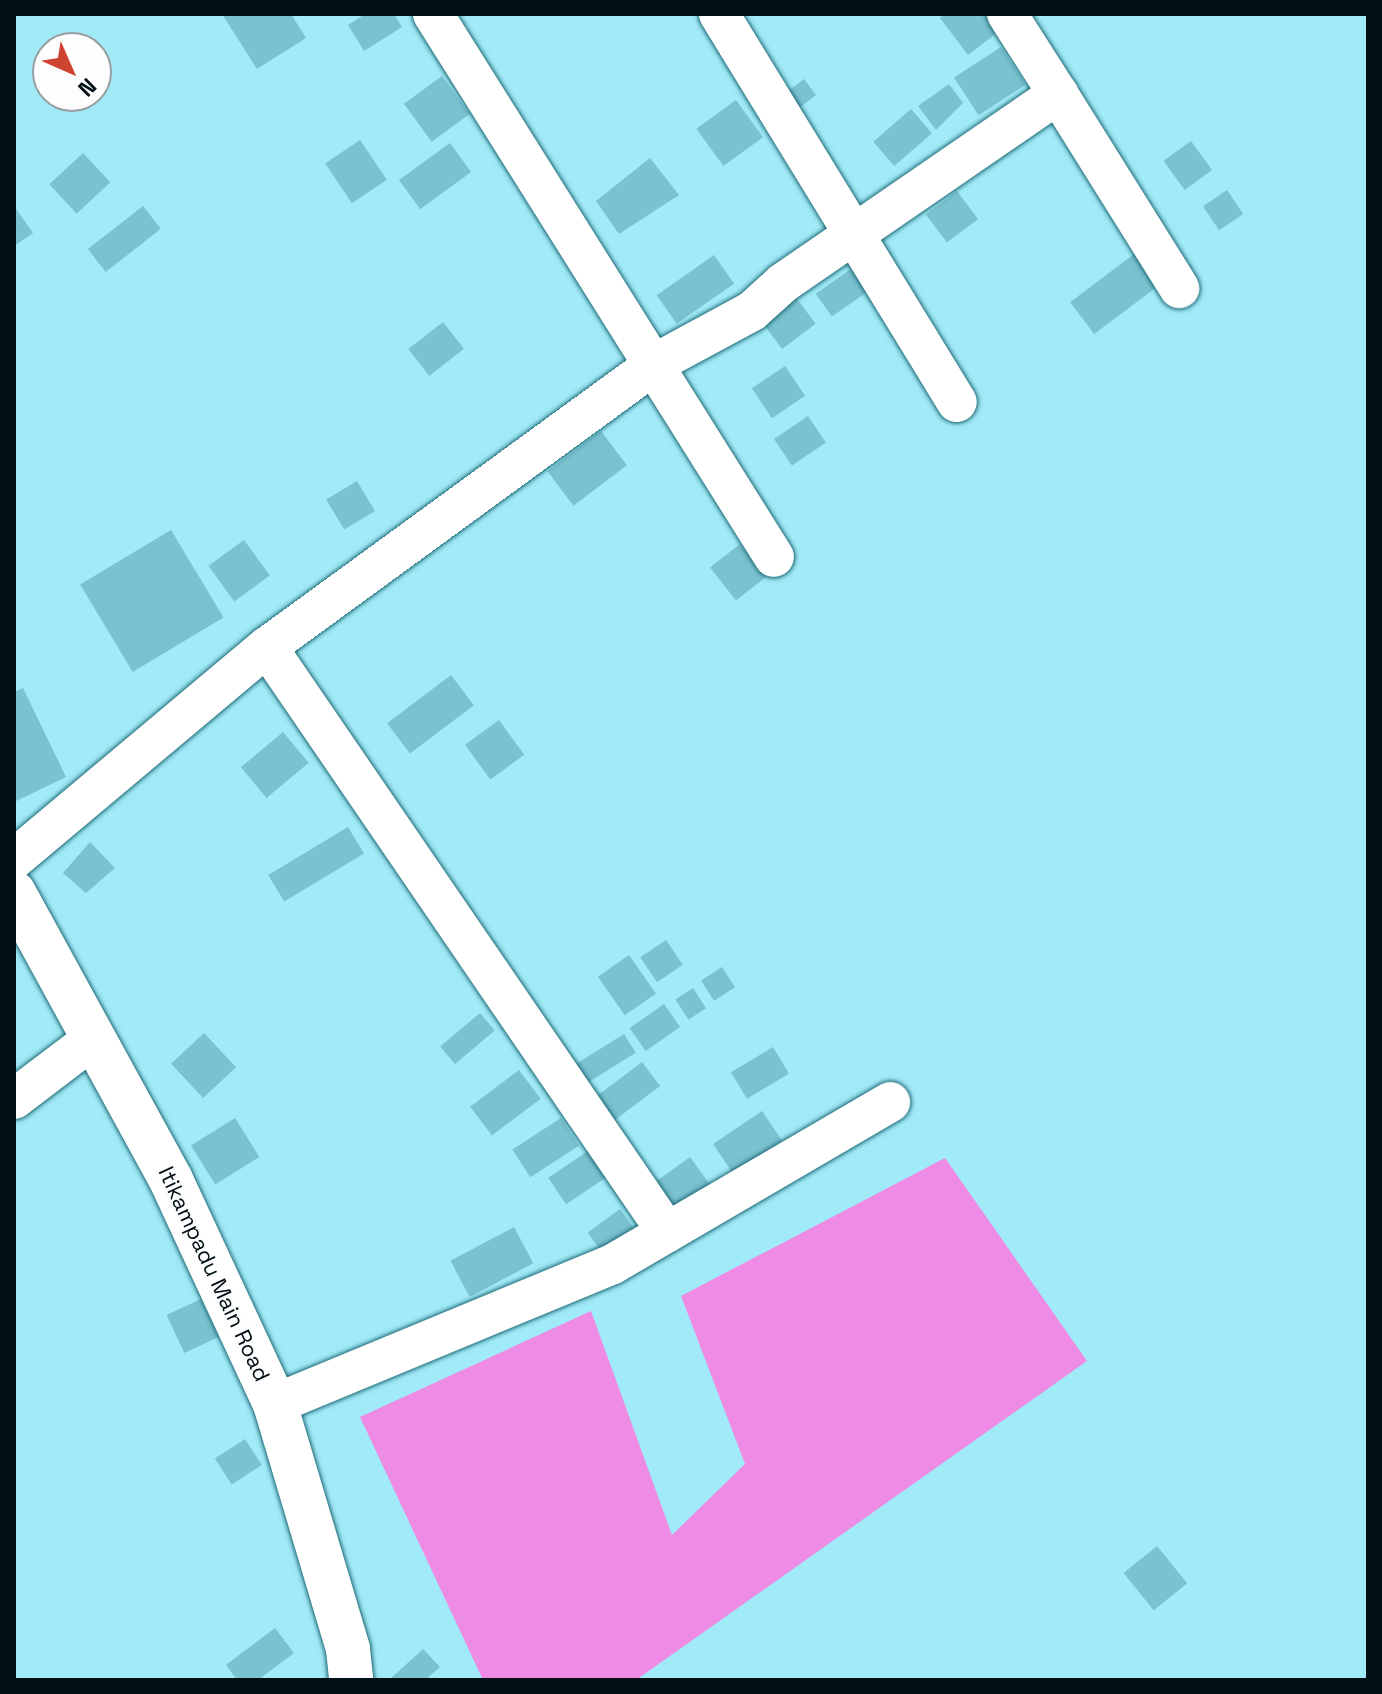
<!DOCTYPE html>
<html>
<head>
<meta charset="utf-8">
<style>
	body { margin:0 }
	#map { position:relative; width:1382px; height:1694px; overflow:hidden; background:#a1eaf7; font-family:"Space Grotesk",sans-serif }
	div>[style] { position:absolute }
	.water>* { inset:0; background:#ee8ce5 }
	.building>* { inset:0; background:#7bc2d0; transform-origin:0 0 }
	.roads { filter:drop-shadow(0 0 2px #1e6a77) drop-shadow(0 0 2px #1e6a77) }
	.street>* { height:40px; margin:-20px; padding:0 20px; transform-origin:20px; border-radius:20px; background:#fff }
	.secondary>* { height:44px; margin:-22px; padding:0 22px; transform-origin:22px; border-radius:22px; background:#fff }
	span { translate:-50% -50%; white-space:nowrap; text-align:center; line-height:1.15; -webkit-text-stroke:6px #fdfdfd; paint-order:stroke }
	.street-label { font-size:22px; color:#001014 }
	.frame { position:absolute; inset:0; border:16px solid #001014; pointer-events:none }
	.north { position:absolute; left:32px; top:32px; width:80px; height:80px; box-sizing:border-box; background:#fdfdfd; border:2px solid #989ea0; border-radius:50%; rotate:135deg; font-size:22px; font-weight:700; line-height:32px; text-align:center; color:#001014 }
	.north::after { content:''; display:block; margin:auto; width:28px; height:36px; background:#cf4331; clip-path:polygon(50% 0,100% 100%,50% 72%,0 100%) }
</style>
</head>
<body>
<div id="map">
	<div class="water">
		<i style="clip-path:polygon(945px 1158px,1087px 1361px,636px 1680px,483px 1680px,360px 1417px,591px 1311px,672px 1535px,745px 1464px,681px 1296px)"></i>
	</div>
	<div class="building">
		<i style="clip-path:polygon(222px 14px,291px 14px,306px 38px,257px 69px)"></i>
		<i style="clip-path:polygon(365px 14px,394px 14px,402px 27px,364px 51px,348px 25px)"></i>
		<i style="clip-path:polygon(945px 14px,991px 14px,1002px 29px,968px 55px,940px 18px)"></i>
		<i style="left:1001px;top:47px;width:45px;height:56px;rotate:57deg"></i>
		<i style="left:442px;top:76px;width:47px;height:47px;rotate:54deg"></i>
		<i style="left:804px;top:79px;width:20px;height:24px;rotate:53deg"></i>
		<i style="clip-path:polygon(949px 84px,963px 103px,936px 130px,918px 106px)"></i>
		<i style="left:736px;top:100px;width:46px;height:49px;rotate:54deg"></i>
		<i style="left:911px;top:109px;width:32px;height:50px;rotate:49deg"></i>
		<i style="left:360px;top:140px;width:48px;height:42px;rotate:56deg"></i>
		<i style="left:1191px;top:141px;width:36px;height:34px;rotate:54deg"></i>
		<i style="left:450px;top:143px;width:36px;height:63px;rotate:54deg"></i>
		<i style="left:83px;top:153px;width:40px;height:46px;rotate:47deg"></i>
		<i style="clip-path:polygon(650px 158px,679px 195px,619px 234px,596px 201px)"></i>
		<i style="left:1227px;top:190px;width:29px;height:29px;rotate:56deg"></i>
		<i style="left:957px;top:191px;width:35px;height:39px;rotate:53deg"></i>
		<i style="clip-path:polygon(14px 206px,33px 233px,14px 246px)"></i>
		<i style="left:143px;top:206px;width:29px;height:70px;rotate:52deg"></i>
		<i style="left:1134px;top:254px;width:40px;height:80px;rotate:53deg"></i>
		<i style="left:714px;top:255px;width:35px;height:70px;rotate:55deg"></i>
		<i style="left:851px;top:269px;width:28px;height:43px;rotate:55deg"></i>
		<i style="left:791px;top:291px;width:41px;height:42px;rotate:53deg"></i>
		<i style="left:443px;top:322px;width:34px;height:44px;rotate:52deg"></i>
		<i style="left:785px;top:366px;width:36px;height:40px;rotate:56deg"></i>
		<i style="left:808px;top:416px;width:32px;height:41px;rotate:56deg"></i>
		<i style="left:601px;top:431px;width:43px;height:67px;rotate:53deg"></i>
		<i style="left:357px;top:481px;width:35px;height:36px;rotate:59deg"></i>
		<i style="left:171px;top:530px;width:102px;height:106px;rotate:59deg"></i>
		<i style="left:244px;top:540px;width:44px;height:44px;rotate:54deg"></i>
		<i style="left:740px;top:544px;width:42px;height:38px;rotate:52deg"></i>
		<i style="left:451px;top:675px;width:38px;height:80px;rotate:53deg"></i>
		<i style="clip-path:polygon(23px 688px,66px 777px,14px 802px,14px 692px)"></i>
		<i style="left:499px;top:720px;width:43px;height:42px;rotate:54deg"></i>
		<i style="left:283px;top:732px;width:40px;height:55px;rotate:50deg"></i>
		<i style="left:348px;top:827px;width:31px;height:93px;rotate:59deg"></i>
		<i style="clip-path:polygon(90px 842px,115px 868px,86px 893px,63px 873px)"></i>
		<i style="left:666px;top:940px;width:30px;height:31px;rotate:56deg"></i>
		<i style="left:629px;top:955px;width:47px;height:38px;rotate:55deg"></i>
		<i style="left:722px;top:967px;width:24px;height:25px;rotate:57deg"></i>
		<i style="left:693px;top:988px;width:24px;height:21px;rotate:57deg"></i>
		<i style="left:664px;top:1004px;width:28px;height:42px;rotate:55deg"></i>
		<i style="left:480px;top:1013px;width:23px;height:52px;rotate:50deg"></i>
		<i style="left:204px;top:1033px;width:47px;height:45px;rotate:47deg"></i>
		<i style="left:624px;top:1034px;width:22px;height:67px;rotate:58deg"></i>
		<i style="left:773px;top:1047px;width:31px;height:49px;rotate:59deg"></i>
		<i style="left:642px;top:1062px;width:30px;height:62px;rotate:53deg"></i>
		<i style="left:519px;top:1070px;width:36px;height:61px;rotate:53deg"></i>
		<i style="left:762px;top:1111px;width:36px;height:59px;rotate:56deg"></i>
		<i style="left:235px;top:1118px;width:46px;height:52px;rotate:58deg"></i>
		<i style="left:561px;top:1118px;width:33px;height:58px;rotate:57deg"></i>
		<i style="left:588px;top:1151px;width:32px;height:48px;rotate:56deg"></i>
		<i style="left:690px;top:1157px;width:34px;height:52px;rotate:54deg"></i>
		<i style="left:620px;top:1209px;width:29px;height:40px;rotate:54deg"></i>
		<i style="left:514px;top:1227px;width:41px;height:72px;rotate:62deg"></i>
		<i style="left:201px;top:1299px;width:42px;height:38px;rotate:65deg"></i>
		<i style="left:245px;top:1439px;width:31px;height:36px;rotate:57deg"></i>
		<i style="left:1157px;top:1546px;width:48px;height:43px;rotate:51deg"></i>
		<i style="clip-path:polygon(275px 1628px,294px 1653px,258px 1680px,237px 1680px,226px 1665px)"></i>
		<i style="clip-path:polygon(423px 1649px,440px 1667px,425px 1680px,389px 1680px)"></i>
	</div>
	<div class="roads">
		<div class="street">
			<i style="left:433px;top:14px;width:641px;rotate:57.87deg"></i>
			<i style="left:719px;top:14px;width:455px;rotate:58.5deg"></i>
			<i style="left:1058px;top:94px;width:229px;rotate:58deg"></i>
			<i style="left:267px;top:647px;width:709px;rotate:55.64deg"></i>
			<i style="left:14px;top:859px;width:330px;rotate:-40deg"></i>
			<i style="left:267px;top:647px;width:482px;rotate:-36.1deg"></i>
			<i style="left:656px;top:363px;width:109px;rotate:-28.4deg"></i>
			<i style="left:752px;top:311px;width:42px;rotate:-42.1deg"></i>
			<i style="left:783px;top:283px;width:334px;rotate:-34.5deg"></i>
			<i style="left:1058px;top:94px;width:95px;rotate:-122.5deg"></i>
			<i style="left:14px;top:1099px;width:99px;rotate:-37.2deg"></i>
			<i style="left:275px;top:1404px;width:366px;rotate:-22.5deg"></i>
			<i style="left:613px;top:1264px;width:321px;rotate:-30.3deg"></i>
		</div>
		<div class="secondary">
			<i style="left:14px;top:893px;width:327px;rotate:61.3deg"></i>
			<i style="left:171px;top:1180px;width:247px;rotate:65.1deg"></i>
			<i style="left:275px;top:1404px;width:256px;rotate:73.4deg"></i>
			<i style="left:348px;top:1649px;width:31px;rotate:84deg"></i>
		</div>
	</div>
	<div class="street-label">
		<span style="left:214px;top:1274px;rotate:65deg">Itikampadu Main Road</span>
	</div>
	<div class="frame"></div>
	<div class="north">N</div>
</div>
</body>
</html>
